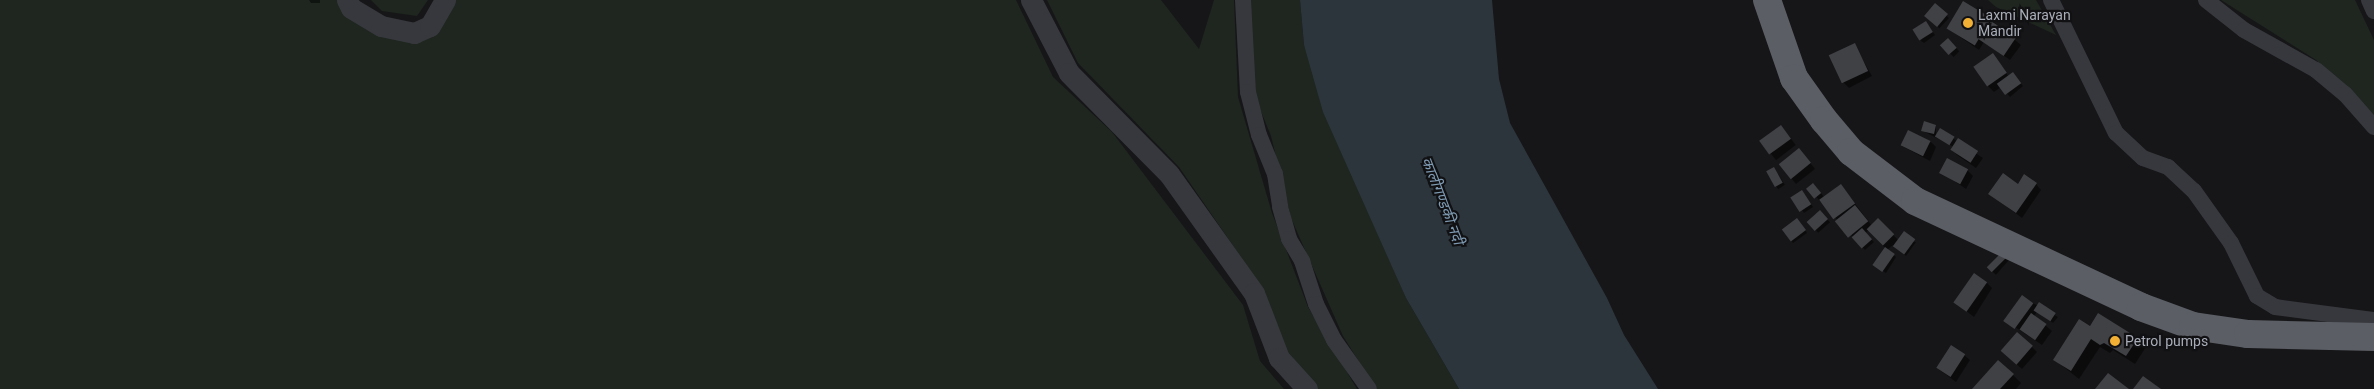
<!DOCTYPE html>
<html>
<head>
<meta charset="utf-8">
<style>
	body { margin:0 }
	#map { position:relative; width:2374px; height:389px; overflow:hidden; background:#161618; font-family:Roboto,"Noto Sans Devanagari",sans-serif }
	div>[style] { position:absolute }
	.green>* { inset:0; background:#1e261f }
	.water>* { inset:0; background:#2c353c }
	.shadow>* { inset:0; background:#0007; transform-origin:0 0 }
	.building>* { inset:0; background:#404145; transform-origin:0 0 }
	.minor>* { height:16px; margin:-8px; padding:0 8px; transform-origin:8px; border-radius:8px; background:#37383d }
	.tertiary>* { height:21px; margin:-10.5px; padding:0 10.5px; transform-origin:10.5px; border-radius:10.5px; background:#37383d }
	.trunk>* { height:28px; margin:-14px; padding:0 14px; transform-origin:14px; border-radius:14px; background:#5b5e65 }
	.dots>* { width:14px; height:14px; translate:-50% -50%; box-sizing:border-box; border:2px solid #111113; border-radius:50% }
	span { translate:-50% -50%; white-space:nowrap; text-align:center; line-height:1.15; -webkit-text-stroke:4.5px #111113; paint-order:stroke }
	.poi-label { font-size:14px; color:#a8adb8 }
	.left { translate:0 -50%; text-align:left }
	.water-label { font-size:15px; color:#7f9bb3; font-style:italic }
</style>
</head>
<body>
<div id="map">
	<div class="green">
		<i style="clip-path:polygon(0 0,338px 0,418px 39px,440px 31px,452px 0,1016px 0,1053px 77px,1112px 132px,1243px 305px,1260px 361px,1284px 389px,0 389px)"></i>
		<i style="clip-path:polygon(371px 0,428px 0,417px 16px,382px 11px)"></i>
		<i style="clip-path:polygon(1047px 0,1161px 0,1199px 49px,1214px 0,1234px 0,1238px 97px,1272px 213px,1308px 307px,1357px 389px,1314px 389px,1287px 357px,1265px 292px,1179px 167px,1078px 63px)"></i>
		<i style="clip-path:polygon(1250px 0,1300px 0,1304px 45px,1367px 206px,1406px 298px,1459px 389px,1376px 389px,1343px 336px,1291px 218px,1271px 136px,1256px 99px)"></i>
		<i style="clip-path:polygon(1988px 0,2036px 0,2056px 35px,1996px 7px)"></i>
		<i style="clip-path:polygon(2221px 0,2355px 0,2374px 40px,2374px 115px,2316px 60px)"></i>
	</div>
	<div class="water">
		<i style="clip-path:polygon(1300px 0,1492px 0,1499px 79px,1510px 123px,1607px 298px,1624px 335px,1658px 389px,1459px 389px,1406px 298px,1323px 112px,1304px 45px)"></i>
	</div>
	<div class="shadow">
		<i style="clip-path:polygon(309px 0,320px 0,320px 3px,311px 3px)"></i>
		<i style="left:1935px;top:5px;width:19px;height:14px;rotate:43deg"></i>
		<i style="clip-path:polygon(1990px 19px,2021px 45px,2010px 60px,1984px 42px,1979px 50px,1947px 28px)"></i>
		<i style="clip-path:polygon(1928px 25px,1935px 35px,1924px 43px,1921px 41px)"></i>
		<i style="left:1948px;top:40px;width:16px;height:8px;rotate:45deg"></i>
		<i style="clip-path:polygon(1854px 44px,1872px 76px,1849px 88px,1843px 82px)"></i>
		<i style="clip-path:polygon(1992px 54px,2009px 77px,2013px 74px,2023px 86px,2010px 97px,2001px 87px,1994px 92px,1988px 86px)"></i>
		<i style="left:1781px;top:126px;width:24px;height:25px;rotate:52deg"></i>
		<i style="clip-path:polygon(1936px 126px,1936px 135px,1940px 130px,1983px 158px,1976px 168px,1957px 155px,1952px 150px,1954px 147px,1923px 131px)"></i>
		<i style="clip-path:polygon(1931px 142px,1936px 147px,1930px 161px,1902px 146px)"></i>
		<i style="clip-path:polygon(1804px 155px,1815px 169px,1796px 184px,1791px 178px)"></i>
		<i style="left:1774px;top:168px;width:20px;height:8px;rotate:57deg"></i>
		<i style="clip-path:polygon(1967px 170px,1973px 176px,1966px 189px,1941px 172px)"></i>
		<i style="clip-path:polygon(2036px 184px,2041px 190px,2022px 218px,1990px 194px)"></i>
		<i style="clip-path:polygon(1841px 185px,1872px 226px,1878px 219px,1898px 240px,1916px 242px,1906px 256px,1893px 245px,1887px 250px,1896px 257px,1886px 273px,1877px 267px,1885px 248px,1869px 230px,1865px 233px,1874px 242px,1865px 250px,1808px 188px,1816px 187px,1824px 197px)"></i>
		<i style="clip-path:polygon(1804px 194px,1813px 207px,1804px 213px,1802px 210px)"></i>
		<i style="left:1820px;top:211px;width:15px;height:16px;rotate:48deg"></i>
		<i style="clip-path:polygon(1800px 222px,1807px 233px,1793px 243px,1783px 230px)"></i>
		<i style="left:2003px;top:253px;width:9px;height:21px;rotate:41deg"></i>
		<i style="clip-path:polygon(1987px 283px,1992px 288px,1974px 317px,1956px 303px)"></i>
		<i style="clip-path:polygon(2022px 297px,2058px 317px,2053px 323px,2037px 312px,2034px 316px,2052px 331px,2042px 345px,2006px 321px)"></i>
		<i style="clip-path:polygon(2099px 314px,2146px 347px,2135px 364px,2113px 350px,2110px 353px,2100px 347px,2079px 379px,2055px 360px,2090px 328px)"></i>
		<i style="clip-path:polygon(2032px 347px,2037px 352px,2022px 369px,2007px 356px)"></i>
		<i style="clip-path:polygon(1964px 355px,1970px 360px,1956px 382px,1937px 368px)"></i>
		<i style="clip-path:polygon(2013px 375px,2021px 383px,2016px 389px,1973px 389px)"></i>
	</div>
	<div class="building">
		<i style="left:1963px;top:1px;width:33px;height:32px;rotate:31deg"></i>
		<i style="left:1935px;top:3px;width:17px;height:17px;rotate:40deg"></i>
		<i style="left:1926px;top:21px;width:13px;height:16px;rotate:58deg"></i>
		<i style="left:1991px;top:21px;width:30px;height:22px;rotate:34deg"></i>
		<i style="left:1948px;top:38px;width:13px;height:11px;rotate:48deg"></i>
		<i style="left:1855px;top:43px;width:31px;height:29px;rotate:65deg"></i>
		<i style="left:1993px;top:53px;width:24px;height:24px;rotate:55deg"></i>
		<i style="left:2013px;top:72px;width:14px;height:20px;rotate:54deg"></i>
		<i style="clip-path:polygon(1924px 121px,1936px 125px,1934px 134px,1921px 131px)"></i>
		<i style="left:1781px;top:125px;width:17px;height:27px;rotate:54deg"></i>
		<i style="left:1940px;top:128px;width:17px;height:10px;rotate:31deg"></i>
		<i style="left:1908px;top:130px;width:25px;height:17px;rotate:26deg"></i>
		<i style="left:1958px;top:138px;width:24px;height:14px;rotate:33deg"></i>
		<i style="left:1799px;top:148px;width:19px;height:26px;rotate:51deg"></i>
		<i style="left:1947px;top:158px;width:24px;height:17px;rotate:28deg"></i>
		<i style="left:1774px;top:167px;width:18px;height:9px;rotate:61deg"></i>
		<i style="clip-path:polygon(2003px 173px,2018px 184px,2024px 174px,2037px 183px,2016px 213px,1988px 194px)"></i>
		<i style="left:1813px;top:183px;width:13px;height:9px;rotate:51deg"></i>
		<i style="left:1841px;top:184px;width:24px;height:27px;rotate:54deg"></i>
		<i style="left:1802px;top:190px;width:17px;height:14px;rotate:57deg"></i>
		<i style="left:1855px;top:205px;width:21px;height:26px;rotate:51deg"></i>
		<i style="left:1820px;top:210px;width:12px;height:18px;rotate:48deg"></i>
		<i style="left:1797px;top:218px;width:15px;height:19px;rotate:53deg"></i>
		<i style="left:1878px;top:218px;width:23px;height:16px;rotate:45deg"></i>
		<i style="left:1862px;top:228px;width:15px;height:14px;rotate:48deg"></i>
		<i style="left:1904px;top:231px;width:14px;height:19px;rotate:36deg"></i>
		<i style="left:1885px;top:247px;width:12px;height:22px;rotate:35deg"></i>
		<i style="left:2003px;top:251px;width:7px;height:23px;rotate:45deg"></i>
		<i style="left:1974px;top:273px;width:16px;height:36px;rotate:35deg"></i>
		<i style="left:2022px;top:295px;width:14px;height:32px;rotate:36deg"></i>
		<i style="left:2039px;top:302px;width:20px;height:10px;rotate:33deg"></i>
		<i style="left:2031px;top:313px;width:19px;height:20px;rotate:35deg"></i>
		<i style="clip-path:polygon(2098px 313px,2138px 338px,2126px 356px,2104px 343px,2100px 345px,2091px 339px,2071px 371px,2053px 360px,2079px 319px,2090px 326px)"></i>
		<i style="left:2017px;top:332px;width:21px;height:25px;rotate:41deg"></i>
		<i style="left:1951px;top:345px;width:17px;height:27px;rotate:33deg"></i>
		<i style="clip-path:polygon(1998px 360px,2014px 374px,2000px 389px,1972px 389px)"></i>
		<i style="clip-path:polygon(2108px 373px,2129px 389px,2095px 389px)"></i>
		<i style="clip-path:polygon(2143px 376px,2161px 389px,2133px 389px)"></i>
	</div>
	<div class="minor">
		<i style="left:1243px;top:0;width:92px;rotate:86.9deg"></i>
		<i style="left:1248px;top:92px;width:44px;rotate:75.7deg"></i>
		<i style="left:1259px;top:135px;width:42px;rotate:67.7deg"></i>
		<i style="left:1275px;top:174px;width:33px;rotate:81deg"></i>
		<i style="left:1280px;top:207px;width:33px;rotate:74deg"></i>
		<i style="left:1289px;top:239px;width:26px;rotate:59deg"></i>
		<i style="left:1302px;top:261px;width:45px;rotate:72deg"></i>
		<i style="left:1316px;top:304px;width:40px;rotate:63.4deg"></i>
		<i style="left:1334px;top:340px;width:60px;rotate:54.5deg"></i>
		<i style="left:2051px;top:0;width:148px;rotate:64deg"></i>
		<i style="left:2116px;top:133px;width:37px;rotate:43deg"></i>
		<i style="left:2143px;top:158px;width:27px;rotate:20deg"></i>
		<i style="left:2168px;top:167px;width:35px;rotate:43deg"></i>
		<i style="left:2194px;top:191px;width:64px;rotate:54.6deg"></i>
		<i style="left:2231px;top:243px;width:59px;rotate:63.9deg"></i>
		<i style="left:2257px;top:296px;width:21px;rotate:31deg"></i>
		<i style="left:2275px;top:307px;width:100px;rotate:7.5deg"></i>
		<i style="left:2206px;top:0;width:48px;rotate:38.3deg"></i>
		<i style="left:2244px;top:30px;width:82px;rotate:29.1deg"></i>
		<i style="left:2316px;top:70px;width:38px;rotate:40deg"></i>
		<i style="left:2345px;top:94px;width:44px;rotate:48.7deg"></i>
		<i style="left:2369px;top:0;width:12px;rotate:66deg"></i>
	</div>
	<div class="tertiary">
		<i style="left:347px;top:0;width:9px;rotate:63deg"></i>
		<i style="left:351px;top:8px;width:35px;rotate:31deg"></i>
		<i style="left:381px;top:26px;width:34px;rotate:12deg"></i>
		<i style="left:414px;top:33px;width:17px;rotate:-24deg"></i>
		<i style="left:430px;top:26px;width:30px;rotate:-60deg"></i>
		<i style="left:1031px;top:0;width:82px;rotate:62.5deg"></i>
		<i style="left:1069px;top:73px;width:142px;rotate:45.3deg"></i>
		<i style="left:1169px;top:174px;width:146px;rotate:54.5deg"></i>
		<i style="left:1254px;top:293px;width:70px;rotate:69deg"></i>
		<i style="left:1279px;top:358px;width:42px;rotate:47.9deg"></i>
	</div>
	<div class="trunk">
		<i style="left:1767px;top:0;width:83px;rotate:70.9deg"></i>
		<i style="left:1794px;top:78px;width:52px;rotate:54.5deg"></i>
		<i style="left:1824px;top:120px;width:42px;rotate:49.8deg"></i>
		<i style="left:1851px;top:152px;width:81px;rotate:37.4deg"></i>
		<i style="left:1915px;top:201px;width:250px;rotate:25.1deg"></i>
		<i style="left:2141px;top:307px;width:55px;rotate:20.1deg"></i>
		<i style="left:2193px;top:326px;width:56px;rotate:8.3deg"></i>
		<i style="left:2248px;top:334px;width:126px;rotate:1.4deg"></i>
	</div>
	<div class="dots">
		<i style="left:1968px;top:23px;background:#f2b134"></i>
		<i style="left:2115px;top:341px;background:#f2b134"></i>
	</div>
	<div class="poi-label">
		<span class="left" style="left:1978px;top:23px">Laxmi Narayan<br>Mandir</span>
		<span class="left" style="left:2125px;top:341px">Petrol pumps</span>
	</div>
	<div class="water-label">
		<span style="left:1442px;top:201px;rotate:69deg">कालीगण्डकी नदी</span>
	</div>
</div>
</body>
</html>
